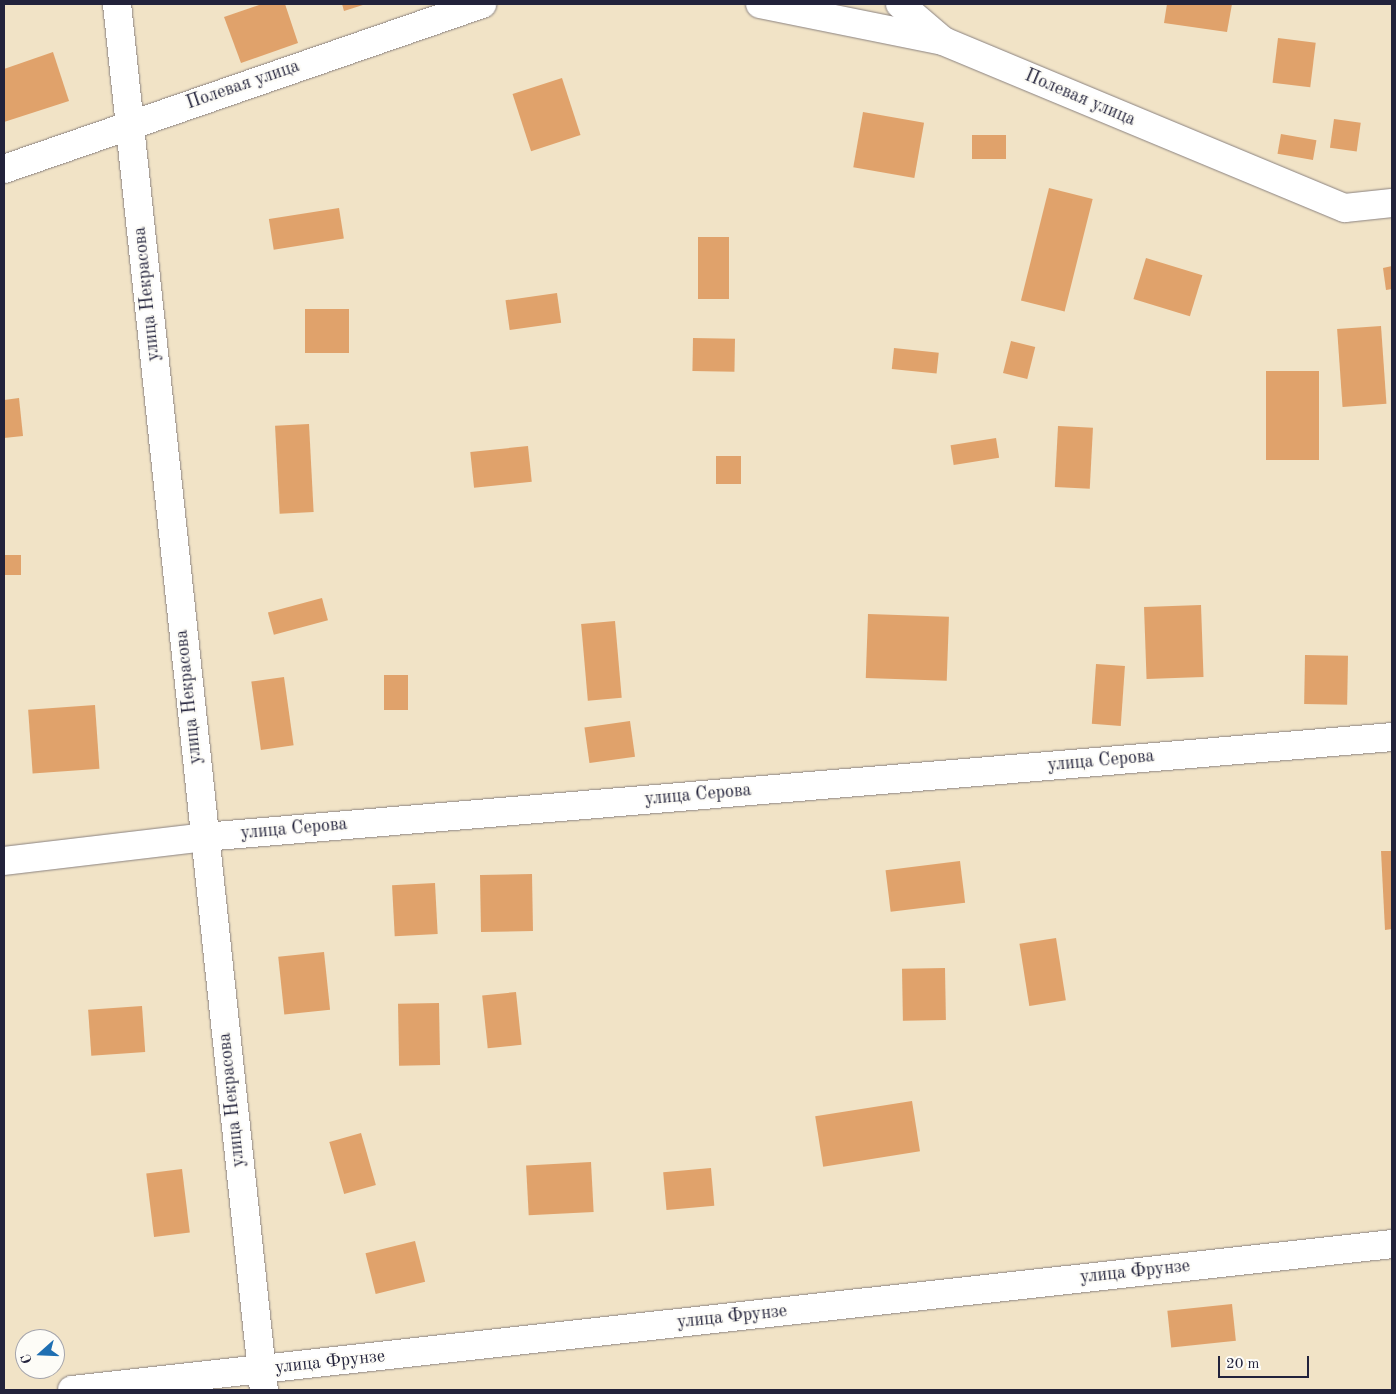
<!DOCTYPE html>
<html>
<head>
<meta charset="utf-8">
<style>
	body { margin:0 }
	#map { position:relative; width:1396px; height:1394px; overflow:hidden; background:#f1e3c6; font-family:"Old Standard TT",serif }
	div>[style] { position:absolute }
	.building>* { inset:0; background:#e0a26b; transform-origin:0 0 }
	.roads { filter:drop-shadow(0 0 1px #8a8280) drop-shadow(0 0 1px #8a8280) }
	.minor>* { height:28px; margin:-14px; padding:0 14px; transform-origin:14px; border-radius:14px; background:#fff }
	span { translate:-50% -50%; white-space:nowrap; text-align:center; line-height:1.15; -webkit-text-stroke:4px #fdfcf7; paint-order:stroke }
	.street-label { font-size:18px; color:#22223b }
	.frame { position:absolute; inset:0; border:5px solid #22223b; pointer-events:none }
	.north { position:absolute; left:15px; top:1329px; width:50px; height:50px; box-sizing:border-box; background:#fdfcf7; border:1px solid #a5a5ac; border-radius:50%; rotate:250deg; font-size:14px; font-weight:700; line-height:20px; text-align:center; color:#22223b }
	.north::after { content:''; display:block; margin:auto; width:18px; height:22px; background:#1f6fb2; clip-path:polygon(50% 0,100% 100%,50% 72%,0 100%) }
	.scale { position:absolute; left:1218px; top:1356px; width:91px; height:22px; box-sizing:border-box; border:2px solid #22223b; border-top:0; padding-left:6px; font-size:15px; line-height:18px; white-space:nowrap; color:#22223b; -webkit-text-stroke:4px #fdfcf7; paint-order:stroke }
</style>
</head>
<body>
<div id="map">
	<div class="building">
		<i style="clip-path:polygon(262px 4px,285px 4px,298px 43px,241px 63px,224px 17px)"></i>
		<i style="clip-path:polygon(342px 4px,366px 4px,344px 11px)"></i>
		<i style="clip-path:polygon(1167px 4px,1232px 4px,1227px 32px,1164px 23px)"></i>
		<i style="left:1278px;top:38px;width:38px;height:45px;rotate:7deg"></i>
		<i style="clip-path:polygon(53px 52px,69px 101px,4px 122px,4px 69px)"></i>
		<i style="left:562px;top:78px;width:60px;height:52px;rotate:72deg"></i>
		<i style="left:863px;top:112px;width:62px;height:56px;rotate:10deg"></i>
		<i style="left:1334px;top:119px;width:27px;height:29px;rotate:8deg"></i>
		<i style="left:1281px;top:134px;width:36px;height:20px;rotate:10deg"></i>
		<i style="left:972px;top:135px;width:34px;height:24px"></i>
		<i style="left:1049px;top:188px;width:45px;height:116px;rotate:14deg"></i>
		<i style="left:339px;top:208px;width:31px;height:71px;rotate:81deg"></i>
		<i style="left:698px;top:237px;width:31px;height:62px"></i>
		<i style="left:1146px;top:258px;width:59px;height:43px;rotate:17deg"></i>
		<i style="clip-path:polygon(1392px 266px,1392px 289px,1386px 290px,1383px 268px)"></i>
		<i style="left:557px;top:293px;width:30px;height:52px;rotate:82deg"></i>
		<i style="left:349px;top:309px;width:44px;height:44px;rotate:90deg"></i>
		<i style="left:1381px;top:326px;width:78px;height:44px;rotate:86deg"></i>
		<i style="left:693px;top:338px;width:42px;height:33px;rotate:1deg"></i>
		<i style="left:1011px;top:341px;width:25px;height:33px;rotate:14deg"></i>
		<i style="left:894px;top:348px;width:45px;height:21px;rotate:6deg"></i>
		<i style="left:1266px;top:371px;width:53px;height:89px"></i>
		<i style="clip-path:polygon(19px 398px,23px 436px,4px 438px,4px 400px)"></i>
		<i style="left:309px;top:424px;width:88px;height:34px;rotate:87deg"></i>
		<i style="left:1058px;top:426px;width:35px;height:61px;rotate:3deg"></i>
		<i style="left:996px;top:438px;width:20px;height:46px;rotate:81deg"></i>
		<i style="left:528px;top:446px;width:36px;height:58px;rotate:84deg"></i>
		<i style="left:716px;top:456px;width:25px;height:28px"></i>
		<i style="left:4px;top:555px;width:17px;height:20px"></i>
		<i style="left:322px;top:598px;width:23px;height:56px;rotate:75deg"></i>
		<i style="left:1201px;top:605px;width:72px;height:57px;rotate:88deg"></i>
		<i style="left:868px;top:614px;width:81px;height:64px;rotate:2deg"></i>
		<i style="left:615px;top:621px;width:77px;height:34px;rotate:85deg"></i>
		<i style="left:1305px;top:655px;width:43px;height:49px;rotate:1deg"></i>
		<i style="left:1096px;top:664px;width:29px;height:60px;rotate:4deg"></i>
		<i style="left:384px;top:675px;width:24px;height:35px"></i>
		<i style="left:284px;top:677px;width:69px;height:33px;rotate:82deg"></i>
		<i style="left:95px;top:705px;width:64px;height:67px;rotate:86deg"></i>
		<i style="left:630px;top:721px;width:36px;height:46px;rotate:82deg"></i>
		<i style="clip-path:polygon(1381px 851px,1392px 851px,1392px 929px,1385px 930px)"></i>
		<i style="left:960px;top:861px;width:42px;height:75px;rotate:83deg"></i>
		<i style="left:532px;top:874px;width:57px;height:52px;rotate:89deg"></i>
		<i style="left:435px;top:883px;width:51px;height:43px;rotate:87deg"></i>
		<i style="left:1056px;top:938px;width:63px;height:37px;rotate:81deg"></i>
		<i style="left:324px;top:952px;width:58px;height:46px;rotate:84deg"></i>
		<i style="left:945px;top:968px;width:52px;height:43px;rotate:89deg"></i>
		<i style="left:516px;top:992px;width:53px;height:34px;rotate:84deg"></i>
		<i style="left:439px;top:1003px;width:62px;height:41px;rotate:89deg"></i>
		<i style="left:142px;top:1006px;width:46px;height:54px;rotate:86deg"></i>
		<i style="left:912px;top:1101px;width:51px;height:98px;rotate:81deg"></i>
		<i style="left:361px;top:1133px;width:54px;height:33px;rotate:74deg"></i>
		<i style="left:591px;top:1162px;width:50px;height:65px;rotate:87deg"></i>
		<i style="left:711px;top:1168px;width:38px;height:48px;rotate:85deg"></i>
		<i style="left:182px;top:1169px;width:64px;height:36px;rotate:83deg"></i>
		<i style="left:415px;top:1241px;width:42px;height:51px;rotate:76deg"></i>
		<i style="left:1232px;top:1304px;width:37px;height:65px;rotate:84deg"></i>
	</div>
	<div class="roads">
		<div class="minor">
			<i style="left:117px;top:4px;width:1394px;rotate:83.95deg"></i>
			<i style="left:760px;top:4px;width:187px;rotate:11.4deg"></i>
			<i style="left:943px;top:41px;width:435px;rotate:22.6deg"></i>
			<i style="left:1345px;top:208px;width:47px;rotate:-6.1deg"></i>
			<i style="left:900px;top:4px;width:55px;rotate:40.6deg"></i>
			<i style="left:4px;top:169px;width:506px;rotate:-19.04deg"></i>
			<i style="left:4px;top:861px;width:201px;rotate:-6.8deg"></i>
			<i style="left:204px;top:837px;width:1192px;rotate:-4.81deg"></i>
			<i style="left:72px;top:1390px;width:1328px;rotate:-6.31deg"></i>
		</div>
	</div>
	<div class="street-label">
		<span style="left:243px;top:85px;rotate:-19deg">Полевая улица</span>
		<span style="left:1080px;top:98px;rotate:23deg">Полевая улица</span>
		<span style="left:147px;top:294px;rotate:-96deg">улица Некрасова</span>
		<span style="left:189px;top:697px;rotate:-96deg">улица Некрасова</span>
		<span style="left:1101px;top:761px;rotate:-5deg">улица Серова</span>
		<span style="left:698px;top:795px;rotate:-5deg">улица Серова</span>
		<span style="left:294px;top:829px;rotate:-5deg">улица Серова</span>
		<span style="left:232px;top:1100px;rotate:-96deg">улица Некрасова</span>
		<span style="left:1135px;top:1272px;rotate:-6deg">улица Фрунзе</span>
		<span style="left:732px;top:1317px;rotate:-6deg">улица Фрунзе</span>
		<span style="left:330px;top:1362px;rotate:-6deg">улица Фрунзе</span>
	</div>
	<div class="frame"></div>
	<div class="north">С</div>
	<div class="scale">20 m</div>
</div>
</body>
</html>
